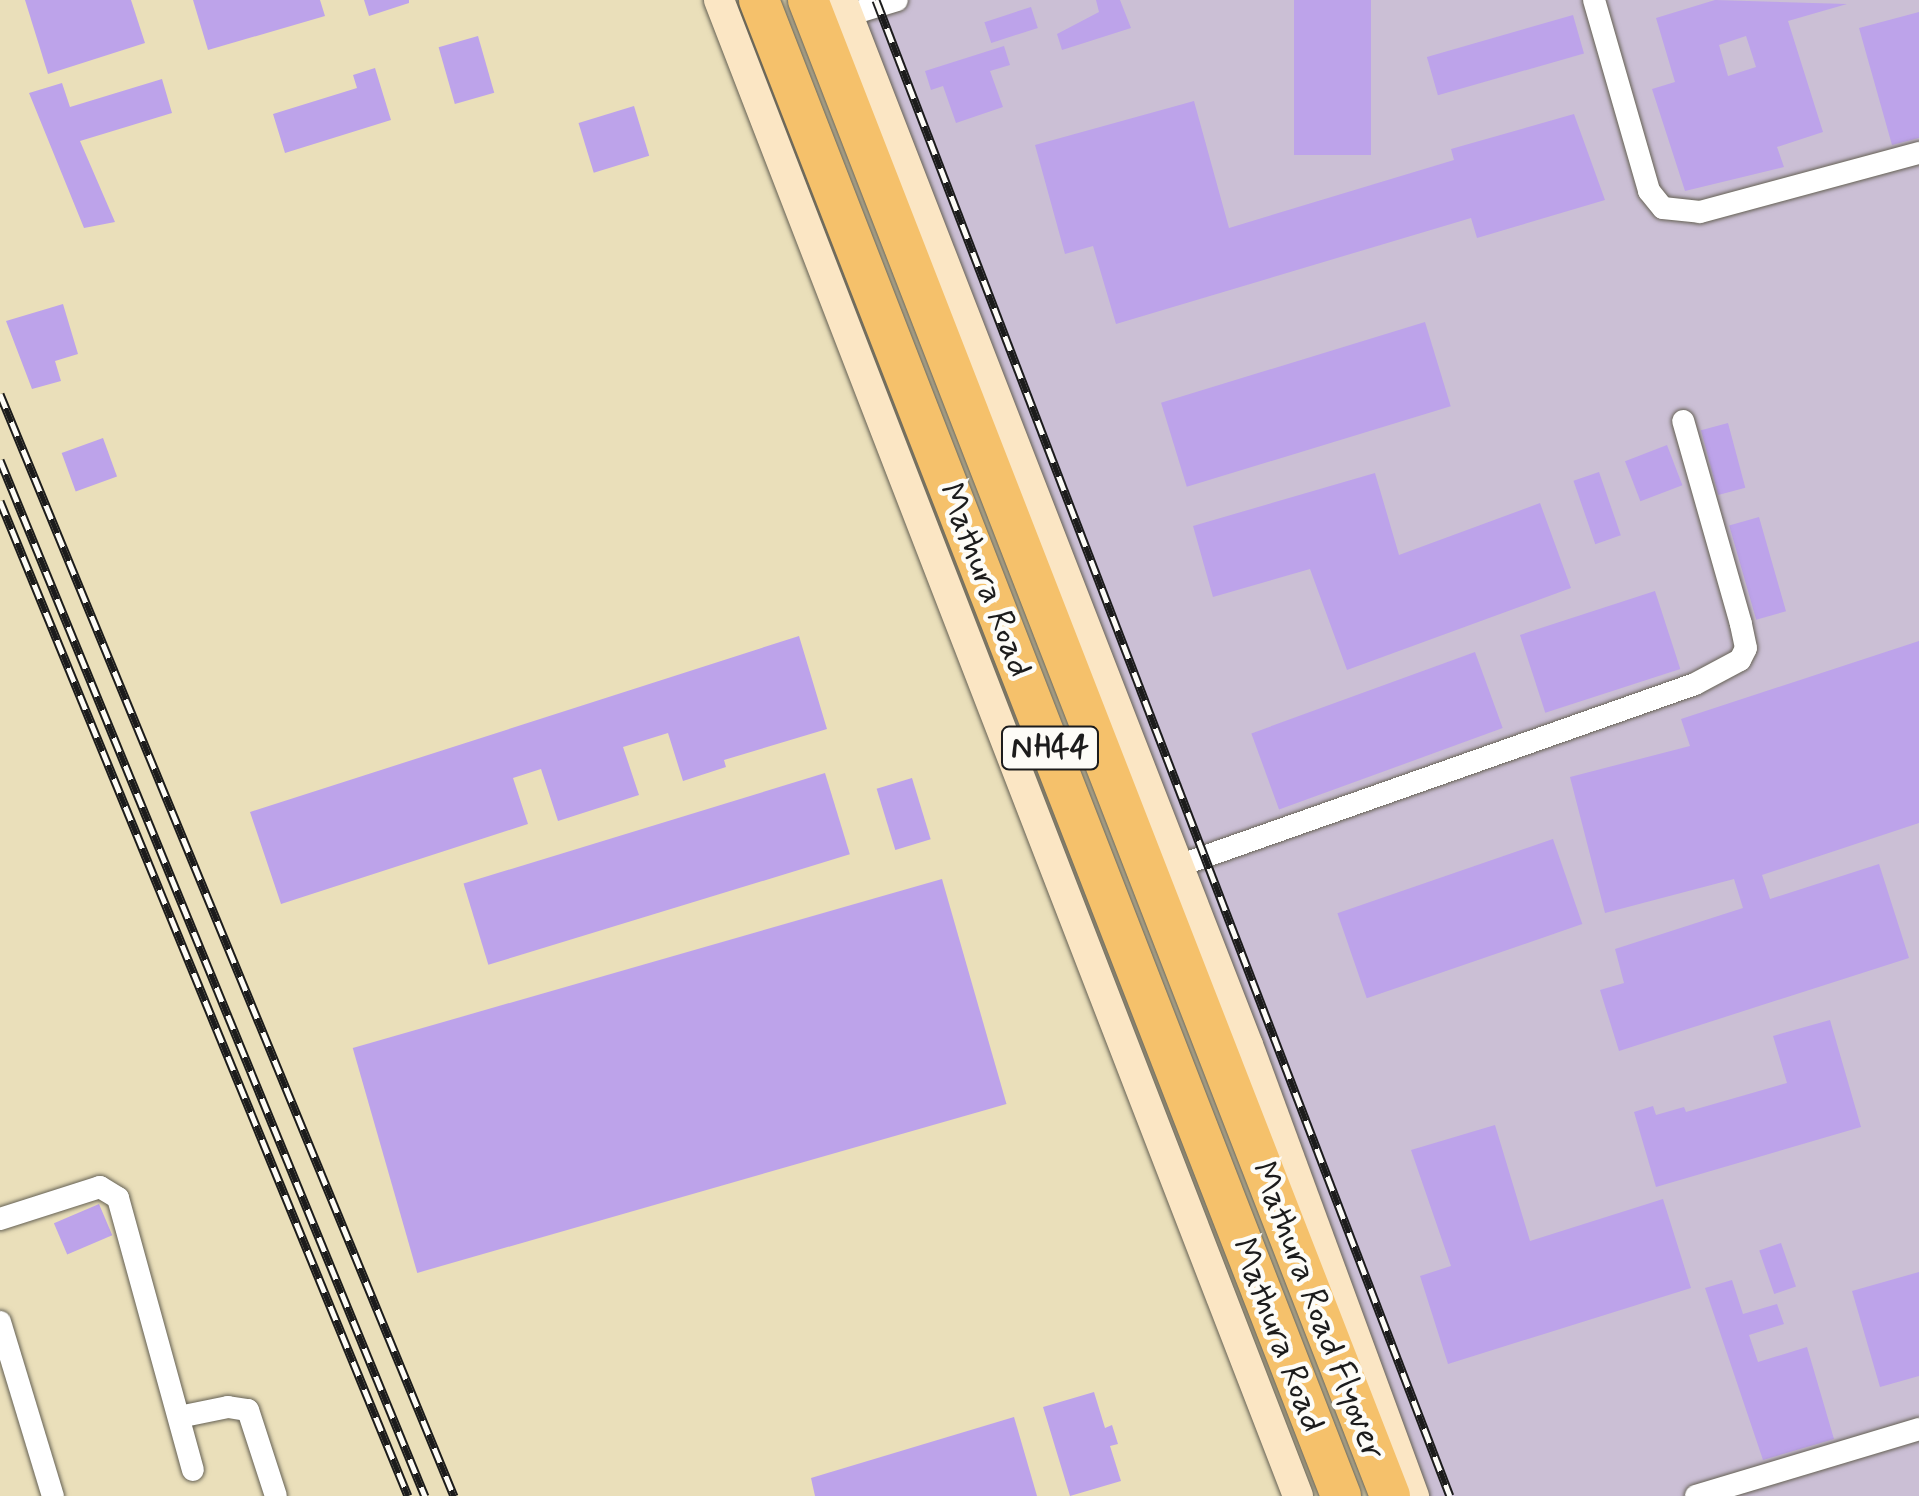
<!DOCTYPE html>
<html>
<head>
<meta charset="utf-8">
<style>
	body { margin:0 }
	#map { position:relative; width:1919px; height:1496px; overflow:hidden; background:#eadfba; font-family:Mynerve,sans-serif }
	div>[style] { position:absolute }
	.industrial>* { inset:0; background:#cbbfd5 }
	.building>* { inset:0; background:#bda3ea; transform-origin:0 0 }
	.roads { filter:drop-shadow(0 0 2px #646053) drop-shadow(0 0 2px #646053) }
	.street>* { height:22px; margin:-11px; padding:0 11px; transform-origin:11px; border-radius:11px; background:#fff }
	.secondary>* { height:30px; margin:-15px; padding:0 15px; transform-origin:15px; border-radius:15px; background:#fbe6c4 }
	.highway>* { height:40px; margin:-20px; padding:0 20px; transform-origin:20px; border-radius:20px; background:#f5c16b }
	.rail>* { height:9px; margin-top:-4.5px; transform-origin:0; background:repeating-linear-gradient(90deg,#fdfcf7 0 15px,#1c1c1c 0 30px); box-sizing:border-box; border-block:2px solid #1c1c1c }
	span { translate:-50% -50%; white-space:nowrap; text-align:center; line-height:1.15; -webkit-text-stroke:9px #fdfcf7; paint-order:stroke }
	.shield-label span { padding:2px 8px; background:#fdfcf7; border:2px solid; border-radius:8px; -webkit-text-stroke-width:0 }
	.shield-label { font-size:32px; color:#1c1c1c; font-weight:700 }
	.street-label { font-size:35px; color:#1c1c1c }
</style>
</head>
<body>
<div id="map">
	<div class="industrial">
		<i style="clip-path:polygon(835px 0,1919px 0,1919px 1496px,1421px 1496px)"></i>
	</div>
	<div class="building">
		<i style="clip-path:polygon(25px 0,131px 0,145px 43px,48px 74px)"></i>
		<i style="clip-path:polygon(193px 0,320px 0,325px 16px,208px 50px)"></i>
		<i style="clip-path:polygon(364px 0,409px 0,409px 3px,369px 16px)"></i>
		<i style="clip-path:polygon(1096px 0,1120px 0,1131px 28px,1062px 50px,1057px 34px,1099px 12px)"></i>
		<i style="left:1294px;top:0;width:77px;height:155px"></i>
		<i style="clip-path:polygon(evenodd,1715px 0,1847px 4px,1788px 21px,1823px 132px,1777px 147px,1784px 167px,1685px 191px,1652px 89px,1675px 82px,1656px 18px,1715px 0,1746px 36px,1756px 67px,1728px 76px,1719px 45px,1746px 36px)"></i>
		<i style="left:1031px;top:7px;width:22px;height:49px;rotate:72deg"></i>
		<i style="clip-path:polygon(1919px 12px,1919px 138px,1892px 145px,1859px 28px)"></i>
		<i style="left:1573px;top:15px;width:40px;height:152px;rotate:74deg"></i>
		<i style="left:478px;top:36px;width:59px;height:41px;rotate:74deg"></i>
		<i style="clip-path:polygon(1004px 46px,1010px 65px,990px 71px,1003px 107px,956px 123px,943px 86px,931px 90px,925px 71px)"></i>
		<i style="clip-path:polygon(375px 68px,391px 120px,285px 153px,273px 114px,357px 88px,353px 75px)"></i>
		<i style="clip-path:polygon(162px 79px,172px 113px,80px 141px,115px 222px,84px 228px,29px 93px,62px 83px,70px 107px)"></i>
		<i style="clip-path:polygon(1194px 101px,1229px 228px,1454px 160px,1451px 149px,1574px 114px,1605px 200px,1477px 238px,1471px 218px,1116px 324px,1093px 246px,1065px 254px,1035px 145px)"></i>
		<i style="left:634px;top:106px;width:52px;height:58px;rotate:73deg"></i>
		<i style="clip-path:polygon(63px 304px,78px 354px,55px 361px,61px 381px,32px 389px,6px 321px)"></i>
		<i style="left:1425px;top:322px;width:88px;height:276px;rotate:73deg"></i>
		<i style="left:1728px;top:423px;width:67px;height:28px;rotate:75deg"></i>
		<i style="left:103px;top:438px;width:41px;height:44px;rotate:70deg"></i>
		<i style="left:1667px;top:445px;width:43px;height:45px;rotate:69deg"></i>
		<i style="left:1599px;top:472px;width:67px;height:27px;rotate:71deg"></i>
		<i style="clip-path:polygon(1375px 473px,1399px 555px,1540px 503px,1571px 588px,1347px 670px,1310px 569px,1213px 597px,1193px 526px)"></i>
		<i style="left:1759px;top:517px;width:98px;height:31px;rotate:74deg"></i>
		<i style="left:1655px;top:591px;width:82px;height:142px;rotate:72deg"></i>
		<i style="clip-path:polygon(799px 636px,827px 729px,724px 760px,726px 767px,683px 781px,668px 733px,623px 747px,639px 795px,558px 821px,541px 769px,513px 778px,528px 824px,281px 904px,250px 812px)"></i>
		<i style="clip-path:polygon(1919px 641px,1919px 823px,1762px 875px,1770px 899px,1879px 864px,1909px 958px,1619px 1051px,1600px 990px,1624px 983px,1615px 949px,1743px 908px,1734px 879px,1605px 913px,1570px 777px,1690px 746px,1681px 719px)"></i>
		<i style="left:1475px;top:652px;width:81px;height:238px;rotate:70deg"></i>
		<i style="left:825px;top:773px;width:85px;height:378px;rotate:73deg"></i>
		<i style="left:912px;top:778px;width:64px;height:37px;rotate:73deg"></i>
		<i style="left:1553px;top:839px;width:90px;height:228px;rotate:71deg"></i>
		<i style="left:942px;top:879px;width:234px;height:613px;rotate:74deg"></i>
		<i style="clip-path:polygon(1830px 1020px,1861px 1127px,1656px 1187px,1634px 1112px,1653px 1106px,1656px 1115px,1684px 1107px,1686px 1112px,1787px 1083px,1773px 1036px)"></i>
		<i style="clip-path:polygon(1495px 1125px,1530px 1241px,1663px 1199px,1691px 1288px,1448px 1364px,1420px 1276px,1451px 1266px,1411px 1150px)"></i>
		<i style="left:99px;top:1204px;width:34px;height:49px;rotate:67deg"></i>
		<i style="left:1781px;top:1243px;width:46px;height:23px;rotate:71deg"></i>
		<i style="clip-path:polygon(1919px 1272px,1919px 1376px,1880px 1387px,1852px 1291px)"></i>
		<i style="clip-path:polygon(1732px 1280px,1743px 1314px,1777px 1304px,1784px 1324px,1749px 1335px,1758px 1362px,1807px 1347px,1834px 1439px,1763px 1460px,1705px 1288px)"></i>
		<i style="clip-path:polygon(1094px 1392px,1105px 1428px,1112px 1425px,1118px 1444px,1110px 1446px,1121px 1481px,1070px 1496px,1043px 1407px)"></i>
		<i style="clip-path:polygon(1014px 1417px,1037px 1496px,815px 1496px,811px 1478px)"></i>
	</div>
	<div class="roads">
		<div class="street">
			<i style="left:1594px;top:0;width:199px;rotate:73.9deg"></i>
			<i style="left:1649px;top:191px;width:22px;rotate:51deg"></i>
			<i style="left:1663px;top:208px;width:37px;rotate:6deg"></i>
			<i style="left:1700px;top:212px;width:227px;rotate:-15.1deg"></i>
			<i style="left:848px;top:15px;width:51px;rotate:-17deg"></i>
			<i style="left:1178px;top:866px;width:548px;rotate:-19.39deg"></i>
			<i style="left:1695px;top:684px;width:51px;rotate:-28.1deg"></i>
			<i style="left:1740px;top:660px;width:13px;rotate:-63deg"></i>
			<i style="left:1746px;top:648px;width:25px;rotate:-102deg"></i>
			<i style="left:1741px;top:624px;width:211px;rotate:-105.9deg"></i>
			<i style="left:0;top:1219px;width:105px;rotate:-17.7deg"></i>
			<i style="left:100px;top:1187px;width:21px;rotate:31deg"></i>
			<i style="left:118px;top:1198px;width:282px;rotate:74.6deg"></i>
			<i style="left:0;top:1322px;width:182px;rotate:73.1deg"></i>
			<i style="left:179px;top:1417px;width:50px;rotate:-11.5deg"></i>
			<i style="left:228px;top:1407px;width:20px;rotate:9deg"></i>
			<i style="left:248px;top:1410px;width:90px;rotate:72deg"></i>
			<i style="left:1696px;top:1496px;width:233px;rotate:-16.7deg"></i>
		</div>
		<div class="secondary">
			<i style="left:719px;top:0;width:1604px;rotate:68.84deg"></i>
			<i style="left:842px;top:0;width:1121px;rotate:68.77deg"></i>
			<i style="left:1248px;top:1045px;width:481px;rotate:69.8deg"></i>
		</div>
		<div class="highway">
			<i style="left:759px;top:0;width:1605px;rotate:68.74deg"></i>
			<i style="left:808px;top:0;width:1605px;rotate:68.74deg"></i>
		</div>
	</div>
	<div class="rail">
		<i style="left:876px;top:0;width:1602px;rotate:69.01deg"></i>
		<i style="left:0;top:394px;width:1192px;rotate:67.61deg"></i>
		<i style="left:0;top:460px;width:1120px;rotate:67.7deg"></i>
		<i style="left:0;top:501px;width:1075px;rotate:67.7deg"></i>
	</div>
	<div class="shield-label">
		<span style="left:1050px;top:748px">NH44</span>
	</div>
	<div class="street-label">
		<span style="left:985px;top:580px;rotate:69deg">Mathura Road</span>
		<span style="left:1318px;top:1311px;rotate:69deg">Mathura Road Flyover</span>
		<span style="left:1278px;top:1335px;rotate:69deg">Mathura Road</span>
	</div>
</div>
</body>
</html>
